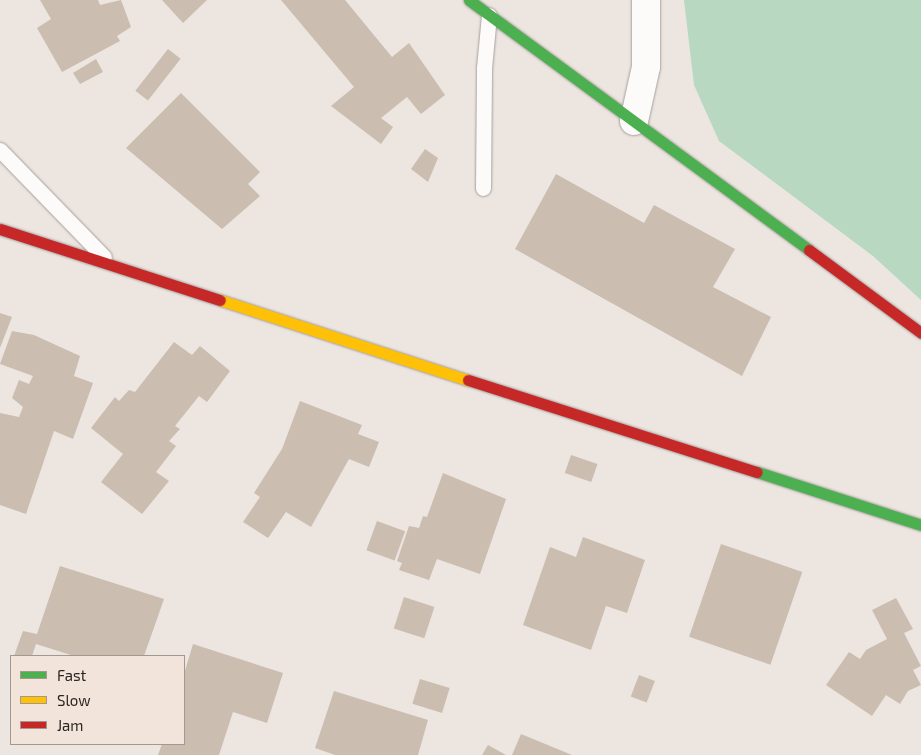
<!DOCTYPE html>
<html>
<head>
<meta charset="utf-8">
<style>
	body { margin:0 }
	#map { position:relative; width:921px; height:755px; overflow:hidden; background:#ece5e0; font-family:"Exo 2",sans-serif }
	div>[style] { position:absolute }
	.green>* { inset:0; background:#b8d8c1 }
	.building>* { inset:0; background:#cbbeb1; transform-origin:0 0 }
	.roads { filter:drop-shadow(0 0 1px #a6a09c) drop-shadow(0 0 1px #a6a09c) }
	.lane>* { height:15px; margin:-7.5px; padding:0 7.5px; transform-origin:7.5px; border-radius:7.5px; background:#fcfbfa }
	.street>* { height:28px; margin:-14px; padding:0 14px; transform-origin:14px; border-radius:14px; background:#fcfbfa }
	.fast>* { height:11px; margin:-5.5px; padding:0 5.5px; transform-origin:5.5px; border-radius:5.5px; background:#4caf50 }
	.slow>* { height:11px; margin:-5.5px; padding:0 5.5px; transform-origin:5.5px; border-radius:5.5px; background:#ffc107 }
	.jam>* { height:11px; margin:-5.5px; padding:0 5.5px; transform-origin:5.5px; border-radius:5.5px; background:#c62828 }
	span { translate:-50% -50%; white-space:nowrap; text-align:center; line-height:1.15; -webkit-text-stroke:4.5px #f2e4da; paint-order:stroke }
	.legend { position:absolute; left:10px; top:655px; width:175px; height:90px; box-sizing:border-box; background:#f2e4da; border:1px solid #a29890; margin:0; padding:6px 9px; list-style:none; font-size:15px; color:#2b2522 }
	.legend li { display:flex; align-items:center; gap:10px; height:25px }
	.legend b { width:25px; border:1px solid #a29890 }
</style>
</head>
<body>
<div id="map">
	<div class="green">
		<i style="clip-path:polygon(684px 0,921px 0,921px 300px,873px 256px,719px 141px,694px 85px)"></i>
	</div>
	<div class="building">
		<i style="clip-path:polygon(40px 0,98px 0,100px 5px,121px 0,131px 27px,117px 36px,120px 41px,62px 72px,37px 28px,51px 19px)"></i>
		<i style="clip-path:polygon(162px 0,207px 0,183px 23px)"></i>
		<i style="clip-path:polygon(281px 0,345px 0,392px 57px,409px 43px,445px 95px,421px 114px,407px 97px,381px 118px,393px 127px,381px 144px,331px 106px,354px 87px)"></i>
		<i style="left:168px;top:49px;width:16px;height:53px;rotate:38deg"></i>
		<i style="clip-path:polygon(96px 59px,103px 72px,80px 84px,73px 73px)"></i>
		<i style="clip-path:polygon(181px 93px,260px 172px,248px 184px,260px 196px,222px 229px,126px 148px)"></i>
		<i style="clip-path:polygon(425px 149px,438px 158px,428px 182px,411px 169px)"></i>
		<i style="clip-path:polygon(556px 174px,644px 223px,654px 205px,735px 249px,713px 287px,771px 317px,742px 376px,515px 249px)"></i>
		<i style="clip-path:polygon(0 313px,12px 317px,0 348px)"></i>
		<i style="clip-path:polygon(12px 331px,34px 335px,80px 356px,74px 376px,93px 383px,73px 439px,54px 431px,26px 514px,0 505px,0 413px,19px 417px,23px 407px,12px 398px,19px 380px,29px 384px,33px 376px,0 364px)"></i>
		<i style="clip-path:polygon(174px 342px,192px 355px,200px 346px,230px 371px,207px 402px,199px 396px,175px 426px,180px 429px,169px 441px,176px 446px,156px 472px,169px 481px,142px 514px,101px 482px,123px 454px,91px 428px,115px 397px,119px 401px,129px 390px,135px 392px)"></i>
		<i style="clip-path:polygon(300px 401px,362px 425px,358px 434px,379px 442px,369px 467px,349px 459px,311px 527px,286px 512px,268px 538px,243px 522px,260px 497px,254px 493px,282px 449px)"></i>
		<i style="left:571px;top:455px;width:28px;height:19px;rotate:19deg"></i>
		<i style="clip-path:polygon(443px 473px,506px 499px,480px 574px,437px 559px,429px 580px,399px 570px,402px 563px,397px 561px,409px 526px,419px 528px,423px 516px,427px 517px)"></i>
		<i style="left:377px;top:521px;width:30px;height:31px;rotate:20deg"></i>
		<i style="clip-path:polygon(583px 537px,645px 560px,627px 613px,606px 606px,591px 650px,523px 625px,550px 547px,576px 557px)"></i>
		<i style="left:721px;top:544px;width:86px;height:98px;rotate:19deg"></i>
		<i style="clip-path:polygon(60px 566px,164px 599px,144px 656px,74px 656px,36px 644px,32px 656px,14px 656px,23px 631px,37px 634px)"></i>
		<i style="left:404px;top:597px;width:32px;height:33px;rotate:18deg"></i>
		<i style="clip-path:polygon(896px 598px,913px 629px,904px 633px,921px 666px,913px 670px,921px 685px,908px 691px,900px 704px,886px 695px,872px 716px,826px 685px,849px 652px,860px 659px,866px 650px,887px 639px,872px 610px)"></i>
		<i style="clip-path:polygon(193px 644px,283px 673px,267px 723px,233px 712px,219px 755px,158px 755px,162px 744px,184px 744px,184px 674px)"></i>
		<i style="left:639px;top:675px;width:17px;height:23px;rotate:21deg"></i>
		<i style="left:420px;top:679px;width:31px;height:26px;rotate:17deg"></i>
		<i style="clip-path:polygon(334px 691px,428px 720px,418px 755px,335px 755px,315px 748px)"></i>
		<i style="clip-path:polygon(521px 734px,572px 755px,512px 755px)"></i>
		<i style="clip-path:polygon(488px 745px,506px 755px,482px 755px)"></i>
	</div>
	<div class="roads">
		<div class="lane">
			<i style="left:0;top:150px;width:149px;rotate:45.8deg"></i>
			<i style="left:483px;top:188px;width:120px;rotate:-89.5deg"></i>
			<i style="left:484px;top:68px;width:53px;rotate:-84.6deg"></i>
		</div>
		<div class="street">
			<i style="left:634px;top:121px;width:55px;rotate:-77.5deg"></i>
			<i style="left:646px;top:67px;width:67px;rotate:-90deg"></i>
		</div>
		<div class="fast">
			<i style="left:469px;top:0;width:422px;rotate:36.3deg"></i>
			<i style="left:757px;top:472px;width:172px;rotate:17.9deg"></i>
		</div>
		<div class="slow">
			<i style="left:220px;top:300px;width:261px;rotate:17.9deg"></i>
		</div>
		<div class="jam">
			<i style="left:0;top:229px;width:231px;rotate:17.9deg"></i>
			<i style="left:809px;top:250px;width:139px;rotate:36.5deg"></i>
			<i style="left:468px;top:380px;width:303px;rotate:17.7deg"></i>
		</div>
	</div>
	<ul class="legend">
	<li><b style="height:6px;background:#4caf50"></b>Fast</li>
	<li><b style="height:6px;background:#ffc107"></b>Slow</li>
	<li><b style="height:6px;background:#c62828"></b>Jam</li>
	</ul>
</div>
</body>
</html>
